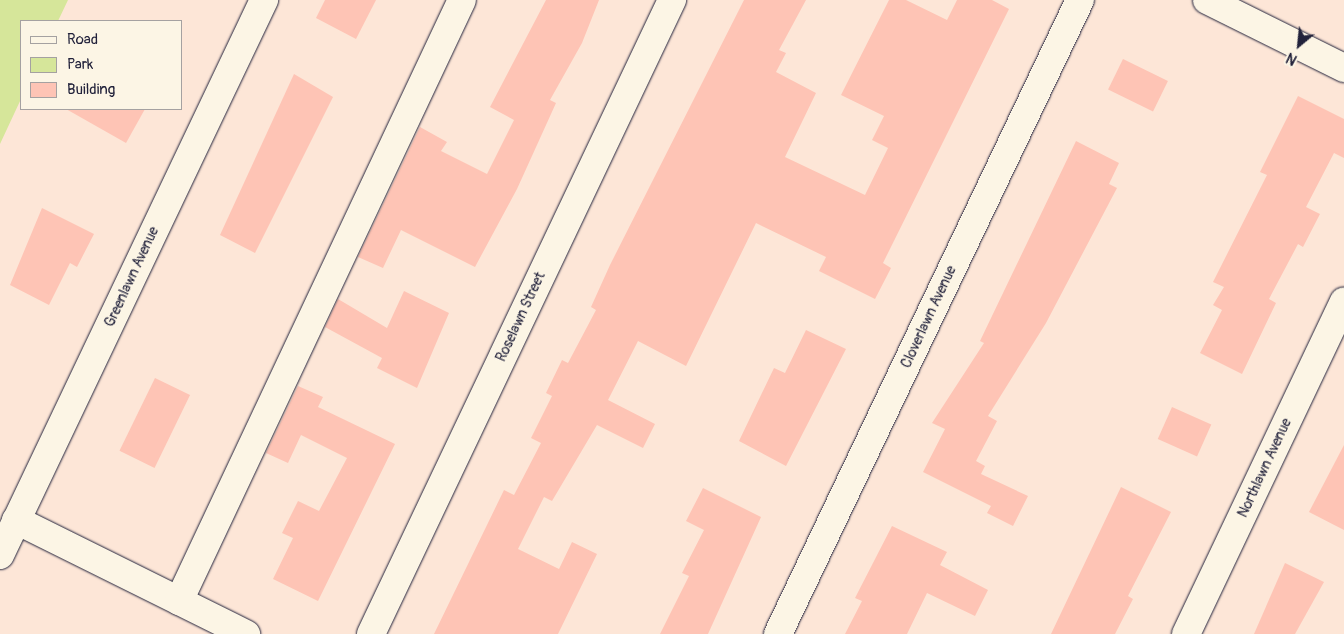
<!DOCTYPE html>
<html>
<head>
<meta charset="utf-8">
<style>
	body { margin:0 }
	#map { position:relative; width:1344px; height:634px; overflow:hidden; background:#fde6d7; font-family:Pangolin,sans-serif }
	div>[style] { position:absolute }
	.green>* { inset:0; background:#d6e69a }
	.building>* { inset:0; background:#fec4b5; transform-origin:0 0 }
	.roads { filter:drop-shadow(0 0 1px #22223b) drop-shadow(0 0 1px #22223b) }
	.minor>* { height:28px; margin:-14px; padding:0 14px; transform-origin:14px; border-radius:14px; background:#fcf5e5 }
	span { translate:-50% -50%; white-space:nowrap; text-align:center; line-height:1.15; -webkit-text-stroke:4.5px #fcf5e5; paint-order:stroke }
	.street-label { font-size:14px; color:#22223b }
	.legend { position:absolute; left:20px; top:20px; width:162px; height:90px; box-sizing:border-box; background:#fcf5e5; border:1px solid #a5a1a1; margin:0; padding:6px 9px; list-style:none; font-size:15px; color:#22223b }
	.legend li { display:flex; align-items:center; gap:10px; height:25px }
	.legend b { width:25px; border:1px solid #a5a1a1 }
	.north { position:absolute; left:1274px; top:20px; width:50px; height:50px; -webkit-text-stroke:4px #fcf5e5; paint-order:stroke; rotate:208deg; font-size:14px; font-weight:700; line-height:20px; text-align:center; color:#22223b }
	.north::after { content:''; display:block; margin:auto; width:18px; height:22px; background:#22223b; clip-path:polygon(50% 0,100% 100%,50% 72%,0 100%) }
</style>
</head>
<body>
<div id="map">
	<div class="green">
		<i style="clip-path:polygon(0 0,68px 0,58px 21px,21px 21px,21px 99px,0 144px)"></i>
	</div>
	<div class="building">
		<i style="clip-path:polygon(325px 0,376px 0,356px 39px,316px 18px)"></i>
		<i style="clip-path:polygon(546px 0,599px 0,582px 43px,550px 100px,556px 103px,517px 189px,475px 267px,401px 230px,383px 268px,358px 257px,420px 127px,447px 142px,441px 151px,487px 174px,514px 120px,490px 107px)"></i>
		<i style="clip-path:polygon(744px 0,806px 0,779px 50px,786px 53px,776px 72px,816px 93px,785px 157px,865px 195px,888px 148px,872px 140px,884px 116px,841px 95px,889px 0,906px 0,947px 20px,957px 0,992px 0,1009px 9px,883px 263px,891px 268px,875px 299px,819px 271px,826px 257px,756px 223px,686px 366px,638px 341px,608px 400px,655px 424px,643px 448px,597px 425px,552px 501px,544px 497px,518px 549px,559px 569px,572px 542px,597px 554px,558px 634px,434px 634px,504px 490px,514px 495px,541px 443px,531px 438px,552px 396px,546px 393px,562px 360px,568px 363px,596px 310px,591px 307px,610px 265px)"></i>
		<i style="left:1123px;top:59px;width:50px;height:34px;rotate:26deg"></i>
		<i style="clip-path:polygon(294px 74px,333px 97px,255px 253px,220px 235px)"></i>
		<i style="clip-path:polygon(1298px 96px,1344px 119px,1344px 158px,1334px 153px,1306px 207px,1320px 214px,1303px 247px,1298px 244px,1269px 299px,1276px 303px,1242px 374px,1200px 353px,1222px 310px,1213px 305px,1224px 287px,1213px 282px,1267px 175px,1260px 172px)"></i>
		<i style="clip-path:polygon(66px 109px,145px 109px,126px 143px)"></i>
		<i style="clip-path:polygon(1076px 141px,1119px 163px,1109px 184px,1117px 188px,1046px 323px,988px 416px,997px 421px,976px 461px,985px 466px,981px 474px,1028px 496px,1013px 526px,987px 513px,991px 506px,923px 472px,945px 429px,932px 423px,984px 343px,980px 341px)"></i>
		<i style="clip-path:polygon(42px 208px,94px 234px,77px 267px,70px 263px,49px 305px,10px 285px)"></i>
		<i style="clip-path:polygon(404px 291px,449px 313px,417px 388px,377px 368px,382px 358px,325px 327px,338px 299px,387px 328px)"></i>
		<i style="clip-path:polygon(806px 330px,846px 349px,786px 466px,739px 441px,774px 368px,785px 373px)"></i>
		<i style="left:155px;top:378px;width:39px;height:81px;rotate:26deg"></i>
		<i style="clip-path:polygon(298px 386px,323px 397px,318px 407px,395px 444px,318px 601px,273px 579px,293px 538px,282px 533px,298px 501px,319px 511px,347px 458px,301px 435px,288px 463px,266px 453px)"></i>
		<i style="left:1172px;top:407px;width:43px;height:35px;rotate:24deg"></i>
		<i style="clip-path:polygon(1344px 445px,1344px 530px,1309px 512px)"></i>
		<i style="clip-path:polygon(1121px 487px,1171px 512px,1128px 596px,1133px 599px,1115px 634px,1051px 634px)"></i>
		<i style="clip-path:polygon(703px 488px,761px 517px,708px 634px,660px 634px,689px 576px,682px 573px,704px 530px,686px 521px)"></i>
		<i style="clip-path:polygon(892px 526px,947px 552px,940px 565px,988px 590px,975px 616px,927px 593px,907px 634px,845px 634px,862px 601px,855px 598px)"></i>
		<i style="clip-path:polygon(1285px 563px,1324px 582px,1295px 634px,1254px 634px)"></i>
	</div>
	<div class="roads">
		<div class="minor">
			<i style="left:1207px;top:0;width:153px;rotate:26.4deg"></i>
			<i style="left:16px;top:520px;width:257px;rotate:26.4deg"></i>
			<i style="left:0;top:555px;width:615px;rotate:-64.56deg"></i>
			<i style="left:179px;top:601px;width:664px;rotate:-64.79deg"></i>
			<i style="left:371px;top:634px;width:702px;rotate:-64.6deg"></i>
			<i style="left:778px;top:634px;width:702px;rotate:-64.53deg"></i>
			<i style="left:1186px;top:634px;width:368px;rotate:-64.6deg"></i>
		</div>
	</div>
	<div class="street-label">
		<span style="left:132px;top:277px;rotate:-65deg">Greenlawn Avenue</span>
		<span style="left:521px;top:317px;rotate:-65deg">Roselawn Street</span>
		<span style="left:929px;top:317px;rotate:-65deg">Cloverlawn Avenue</span>
		<span style="left:1265px;top:468px;rotate:-65deg">Northlawn Avenue</span>
	</div>
	<ul class="legend">
	<li><b style="height:6px;background:#fcf5e5"></b>Road</li>
	<li><b style="height:14px;background:#d6e69a"></b>Park</li>
	<li><b style="height:14px;background:#fec4b5"></b>Building</li>
	</ul>
	<div class="north">N</div>
</div>
</body>
</html>
